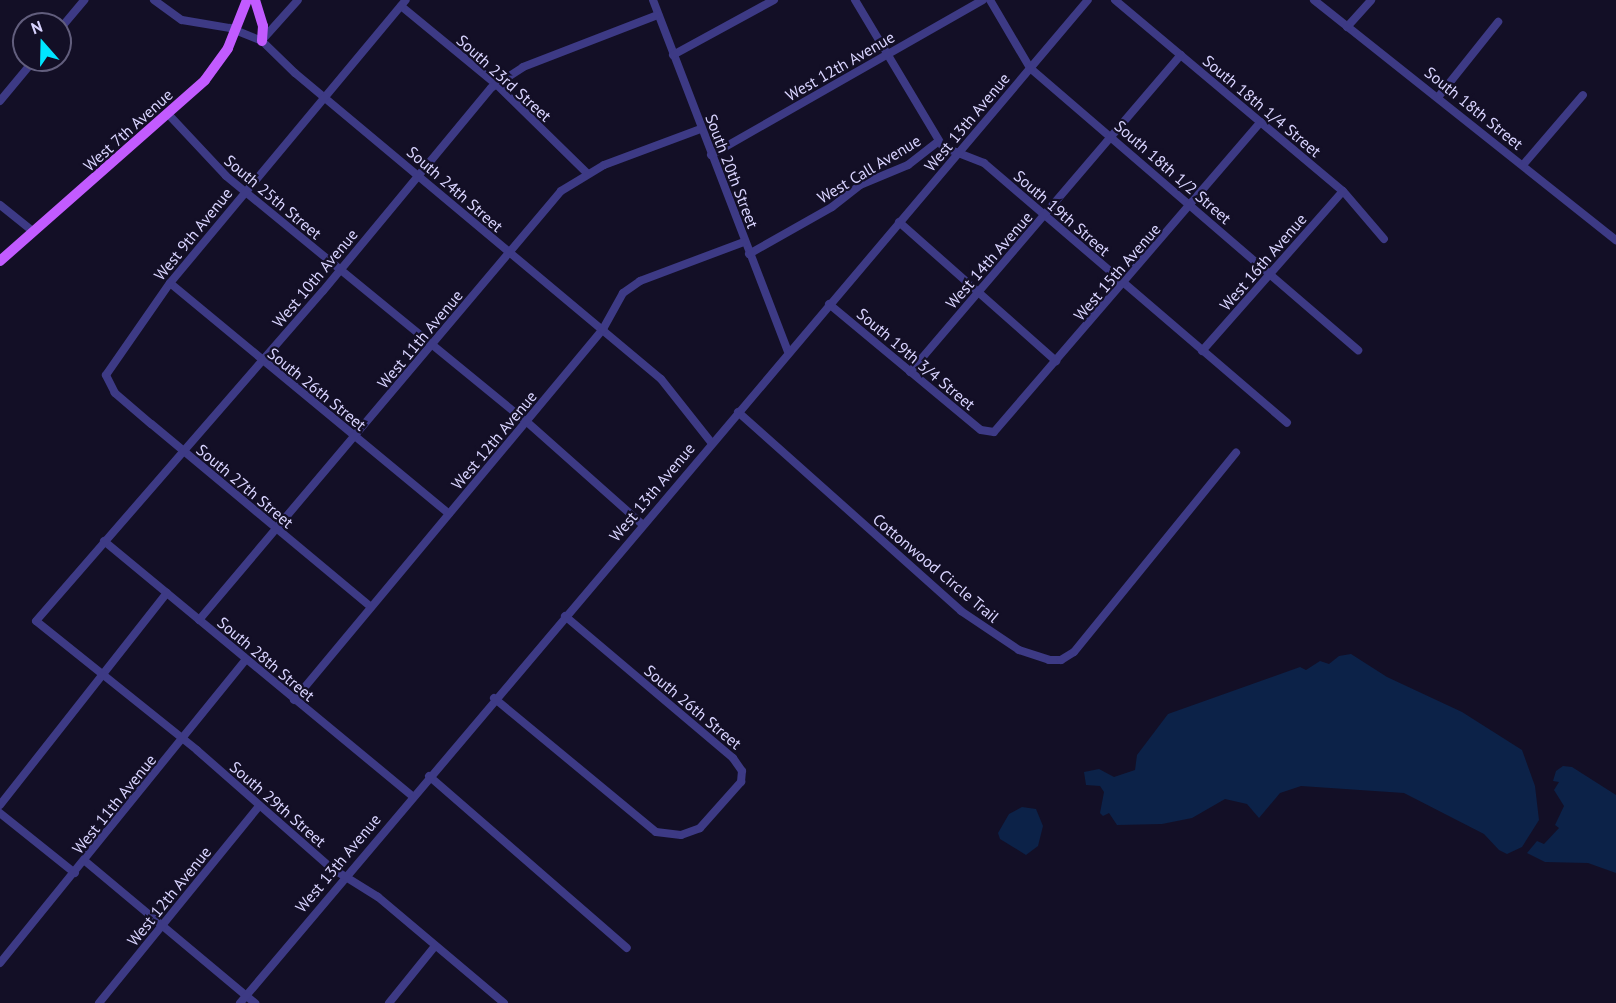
<!DOCTYPE html>
<html>
<head>
<meta charset="utf-8">
<style>
	body { margin:0 }
	#map { position:relative; width:1616px; height:1003px; overflow:hidden; background:#130f26; font-family:"PT Sans",sans-serif }
	div>[style] { position:absolute }
	.water>* { inset:0; background:#0c2248 }
	.minor>* { height:8px; margin:-4px; padding:0 4px; transform-origin:4px; border-radius:4px; background:#3d3a85 }
	.major>* { height:10px; margin:-5px; padding:0 5px; transform-origin:5px; border-radius:5px; background:#c25bff }
	span { translate:-50% -50%; white-space:nowrap; text-align:center; line-height:1.15; -webkit-text-stroke:4.5px #130f26; paint-order:stroke }
	.street-label { font-size:16px; color:#d9d4ff }
	.north { position:absolute; left:12px; top:12px; width:60px; height:60px; box-sizing:border-box; background:#130f26; border:2px solid #625e7d; border-radius:50%; rotate:340deg; font-size:16px; font-weight:700; line-height:24px; text-align:center; color:#d9d4ff }
	.north::after { content:''; display:block; margin:auto; width:21px; height:27px; background:#00e5ff; clip-path:polygon(50% 0,100% 100%,50% 72%,0 100%) }
</style>
</head>
<body>
<div id="map">
	<div class="water">
		<i style="clip-path:polygon(1351px 654px,1387px 677px,1462px 712px,1522px 750px,1535px 786px,1539px 820px,1522px 847px,1507px 854px,1499px 850px,1484px 834px,1404px 793px,1301px 786px,1280px 793px,1259px 818px,1247px 804px,1225px 799px,1192px 818px,1162px 824px,1117px 825px,1109px 813px,1103px 816px,1100px 813px,1104px 792px,1100px 786px,1086px 785px,1084px 772px,1099px 769px,1114px 777px,1135px 770px,1137px 755px,1168px 714px,1300px 667px,1306px 670px,1320px 661px,1329px 664px,1339px 656px)"></i>
		<i style="clip-path:polygon(1563px 766px,1572px 767px,1616px 795px,1616px 873px,1588px 863px,1545px 862px,1527px 853px,1537px 841px,1544px 844px,1559px 828px,1555px 825px,1564px 806px,1554px 790px,1559px 782px,1553px 781px,1556px 771px)"></i>
		<i style="clip-path:polygon(1022px 807px,1036px 809px,1043px 826px,1038px 846px,1026px 855px,1000px 839px,998px 833px,1009px 814px)"></i>
	</div>
	<div class="minor">
		<i style="left:154px;top:0;width:34px;rotate:36deg"></i>
		<i style="left:182px;top:20px;width:49px;rotate:9.5deg"></i>
		<i style="left:230px;top:28px;width:35px;rotate:22deg"></i>
		<i style="left:262px;top:41px;width:46px;rotate:44.1deg"></i>
		<i style="left:295px;top:73px;width:477px;rotate:39.9deg"></i>
		<i style="left:661px;top:379px;width:80px;rotate:51.6deg"></i>
		<i style="left:653px;top:0;width:376px;rotate:69deg"></i>
		<i style="left:855px;top:0;width:171px;rotate:59.1deg"></i>
		<i style="left:943px;top:147px;width:44px;rotate:21.3deg"></i>
		<i style="left:984px;top:163px;width:399px;rotate:40.6deg"></i>
		<i style="left:990px;top:0;width:79px;rotate:59.5deg"></i>
		<i style="left:1030px;top:68px;width:433px;rotate:40.7deg"></i>
		<i style="left:1115px;top:0;width:297px;rotate:40deg"></i>
		<i style="left:1343px;top:191px;width:63px;rotate:49.5deg"></i>
		<i style="left:1314px;top:0;width:386px;rotate:38.5deg"></i>
		<i style="left:401px;top:6px;width:123px;rotate:39.4deg"></i>
		<i style="left:496px;top:84px;width:127px;rotate:44.4deg"></i>
		<i style="left:1347px;top:27px;width:36px;rotate:-48deg"></i>
		<i style="left:60px;top:29px;width:38px;rotate:-50deg"></i>
		<i style="left:263px;top:39px;width:52px;rotate:-48.1deg"></i>
		<i style="left:673px;top:55px;width:115px;rotate:-28.6deg"></i>
		<i style="left:1439px;top:96px;width:95px;rotate:-51.4deg"></i>
		<i style="left:0;top:101px;width:53px;rotate:-50.3deg"></i>
		<i style="left:169px;top:115px;width:83px;rotate:46.9deg"></i>
		<i style="left:226px;top:176px;width:389px;rotate:39.3deg"></i>
		<i style="left:527px;top:422px;width:154px;rotate:41.6deg"></i>
		<i style="left:711px;top:155px;width:313px;rotate:-29.7deg"></i>
		<i style="left:1523px;top:165px;width:92px;rotate:-49.4deg"></i>
		<i style="left:0;top:205px;width:43px;rotate:38.5deg"></i>
		<i style="left:899px;top:222px;width:210px;rotate:41.5deg"></i>
		<i style="left:749px;top:254px;width:95px;rotate:-29.5deg"></i>
		<i style="left:832px;top:207px;width:36px;rotate:-38deg"></i>
		<i style="left:860px;top:185px;width:52px;rotate:-22.6deg"></i>
		<i style="left:908px;top:165px;width:39px;rotate:-38deg"></i>
		<i style="left:170px;top:283px;width:362px;rotate:39.6deg"></i>
		<i style="left:829px;top:304px;width:197px;rotate:39.7deg"></i>
		<i style="left:981px;top:430px;width:13px;rotate:9deg"></i>
		<i style="left:994px;top:432px;width:409px;rotate:-49.3deg"></i>
		<i style="left:1202px;top:351px;width:213px;rotate:-48.6deg"></i>
		<i style="left:910px;top:372px;width:417px;rotate:-49.5deg"></i>
		<i style="left:738px;top:412px;width:299px;rotate:41.7deg"></i>
		<i style="left:961px;top:611px;width:70px;rotate:33.9deg"></i>
		<i style="left:1019px;top:650px;width:32px;rotate:18deg"></i>
		<i style="left:1049px;top:660px;width:12px"></i>
		<i style="left:1061px;top:660px;width:15px;rotate:-32deg"></i>
		<i style="left:1074px;top:652px;width:257px;rotate:-50.9deg"></i>
		<i style="left:104px;top:541px;width:400px;rotate:39.6deg"></i>
		<i style="left:371px;top:607px;width:286px;rotate:-140.2deg"></i>
		<i style="left:151px;top:424px;width:48px;rotate:-139.3deg"></i>
		<i style="left:115px;top:393px;width:20px;rotate:-117deg"></i>
		<i style="left:106px;top:375px;width:112px;rotate:-55.2deg"></i>
		<i style="left:170px;top:283px;width:368px;rotate:-50.2deg"></i>
		<i style="left:199px;top:620px;width:561px;rotate:-49.84deg"></i>
		<i style="left:561px;top:191px;width:50px;rotate:-31.2deg"></i>
		<i style="left:604px;top:165px;width:103px;rotate:-20.4deg"></i>
		<i style="left:494px;top:698px;width:210px;rotate:39.6deg"></i>
		<i style="left:656px;top:832px;width:25px;rotate:7deg"></i>
		<i style="left:681px;top:835px;width:20px;rotate:-20deg"></i>
		<i style="left:700px;top:828px;width:62px;rotate:-48.3deg"></i>
		<i style="left:741px;top:782px;width:11px;rotate:-85deg"></i>
		<i style="left:742px;top:771px;width:16px;rotate:-125deg"></i>
		<i style="left:733px;top:758px;width:220px;rotate:-139.8deg"></i>
		<i style="left:294px;top:700px;width:483px;rotate:-50.2deg"></i>
		<i style="left:603px;top:329px;width:41px;rotate:-60.9deg"></i>
		<i style="left:623px;top:293px;width:21px;rotate:-35deg"></i>
		<i style="left:640px;top:281px;width:111px;rotate:-20.6deg"></i>
		<i style="left:429px;top:776px;width:262px;rotate:41deg"></i>
		<i style="left:0;top:805px;width:270px;rotate:-51.8deg"></i>
		<i style="left:0;top:813px;width:96px;rotate:38.7deg"></i>
		<i style="left:85px;top:861px;width:222px;rotate:39.9deg"></i>
		<i style="left:0;top:963px;width:390px;rotate:-51deg"></i>
		<i style="left:99px;top:1003px;width:254px;rotate:-50.9deg"></i>
		<i style="left:240px;top:1003px;width:1313px;rotate:-49.79deg"></i>
		<i style="left:389px;top:1003px;width:73px;rotate:-51.1deg"></i>
		<i style="left:504px;top:1003px;width:165px;rotate:-139.9deg"></i>
		<i style="left:378px;top:897px;width:57px;rotate:-148deg"></i>
		<i style="left:330px;top:867px;width:177px;rotate:-138.7deg"></i>
		<i style="left:197px;top:750px;width:206px;rotate:-141.3deg"></i>
		<i style="left:36px;top:621px;width:437px;rotate:-49deg"></i>
		<i style="left:323px;top:291px;width:264px;rotate:-50.4deg"></i>
		<i style="left:491px;top:88px;width:38px;rotate:-33deg"></i>
		<i style="left:523px;top:67px;width:145px;rotate:-21.1deg"></i>
	</div>
	<div class="major">
		<i style="left:255px;top:0;width:27px;rotate:73deg"></i>
		<i style="left:263px;top:26px;width:15px;rotate:94deg"></i>
		<i style="left:0;top:261px;width:273px;rotate:-41.4deg"></i>
		<i style="left:205px;top:80px;width:39px;rotate:-54deg"></i>
		<i style="left:228px;top:48px;width:52px;rotate:-68.4deg"></i>
	</div>
	<div class="street-label">
		<span style="left:840px;top:66px;rotate:-30deg">West 12th Avenue</span>
		<span style="left:504px;top:78px;rotate:42deg">South 23rd Street</span>
		<span style="left:1262px;top:106px;rotate:40deg">South 18th 1/4 Street</span>
		<span style="left:1474px;top:108px;rotate:39deg">South 18th Street</span>
		<span style="left:967px;top:122px;rotate:-50deg">West 13th Avenue</span>
		<span style="left:128px;top:130px;rotate:-42deg">West 7th Avenue</span>
		<span style="left:869px;top:169px;rotate:-31deg">West Call Avenue</span>
		<span style="left:732px;top:171px;rotate:69deg">South 20th Street</span>
		<span style="left:1173px;top:172px;rotate:41deg">South 18th 1/2 Street</span>
		<span style="left:455px;top:189px;rotate:41deg">South 24th Street</span>
		<span style="left:273px;top:197px;rotate:40deg">South 25th Street</span>
		<span style="left:1062px;top:213px;rotate:41deg">South 19th Street</span>
		<span style="left:193px;top:234px;rotate:-51deg">West 9th Avenue</span>
		<span style="left:989px;top:260px;rotate:-49deg">West 14th Avenue</span>
		<span style="left:1263px;top:262px;rotate:-49deg">West 16th Avenue</span>
		<span style="left:1117px;top:272px;rotate:-49deg">West 15th Avenue</span>
		<span style="left:315px;top:278px;rotate:-50deg">West 10th Avenue</span>
		<span style="left:420px;top:339px;rotate:-50deg">West 11th Avenue</span>
		<span style="left:916px;top:359px;rotate:40deg">South 19th 3/4 Street</span>
		<span style="left:317px;top:389px;rotate:39deg">South 26th Street</span>
		<span style="left:494px;top:440px;rotate:-50deg">West 12th Avenue</span>
		<span style="left:245px;top:486px;rotate:40deg">South 27th Street</span>
		<span style="left:652px;top:492px;rotate:-50deg">West 13th Avenue</span>
		<span style="left:936px;top:568px;rotate:40deg">Cottonwood Circle Trail</span>
		<span style="left:266px;top:659px;rotate:40deg">South 28th Street</span>
		<span style="left:693px;top:707px;rotate:40deg">South 26th Street</span>
		<span style="left:114px;top:804px;rotate:-51deg">West 11th Avenue</span>
		<span style="left:278px;top:804px;rotate:41deg">South 29th Street</span>
		<span style="left:338px;top:863px;rotate:-50deg">West 13th Avenue</span>
		<span style="left:169px;top:896px;rotate:-51deg">West 12th Avenue</span>
	</div>
	<div class="north">N</div>
</div>
</body>
</html>
